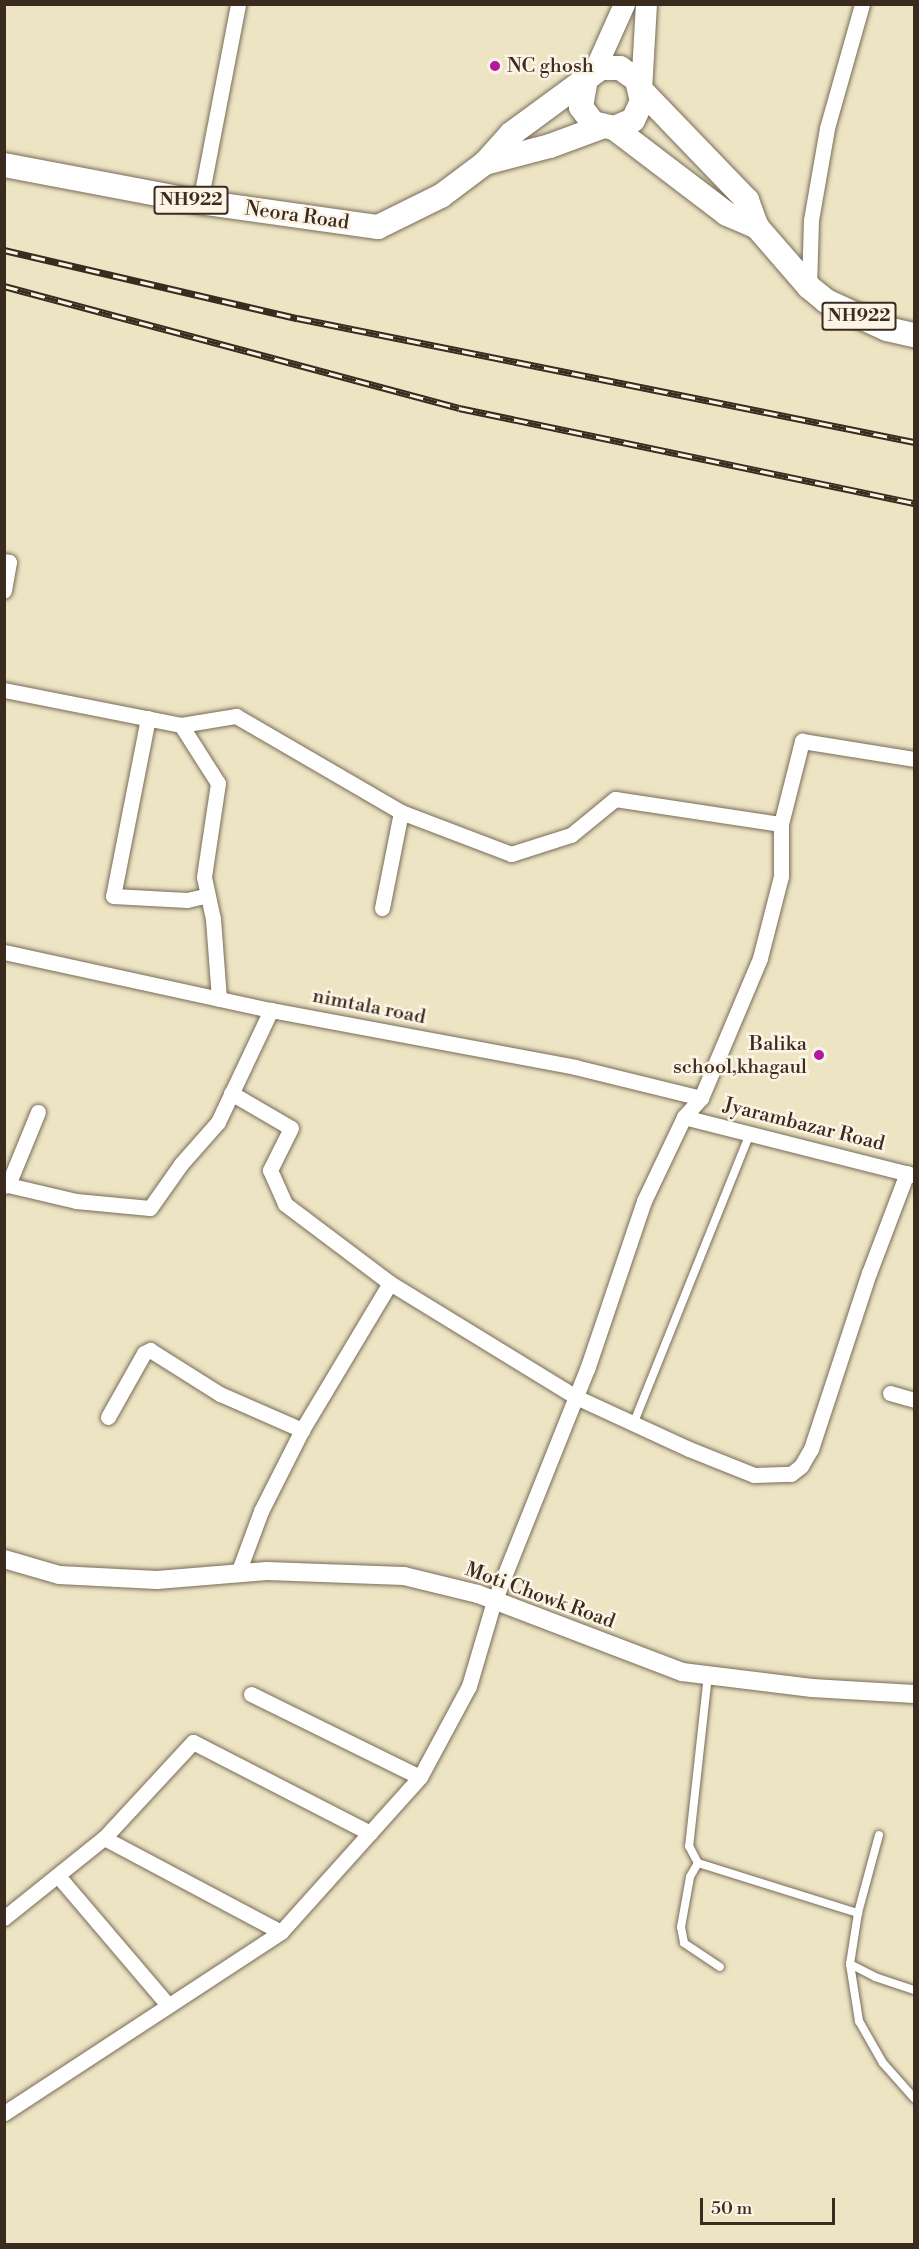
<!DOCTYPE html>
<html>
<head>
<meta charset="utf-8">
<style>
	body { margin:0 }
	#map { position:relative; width:919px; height:2249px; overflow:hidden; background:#ece4c3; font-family:"Libre Bodoni",serif }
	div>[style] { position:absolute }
	.roads { filter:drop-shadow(0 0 2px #796b58) drop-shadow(0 0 2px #796b58) }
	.service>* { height:8px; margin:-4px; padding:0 4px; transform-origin:4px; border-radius:4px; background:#fff }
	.minor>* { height:15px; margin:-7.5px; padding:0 7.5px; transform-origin:7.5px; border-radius:7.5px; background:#fff }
	.tertiary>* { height:18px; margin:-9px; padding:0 9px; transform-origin:9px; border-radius:9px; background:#fff }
	.secondary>* { height:21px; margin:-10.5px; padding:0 10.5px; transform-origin:10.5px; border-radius:10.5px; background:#fff }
	.primary>* { height:24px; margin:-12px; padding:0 12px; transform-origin:12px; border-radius:12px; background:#fff }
	.rail>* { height:7px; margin-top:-3.5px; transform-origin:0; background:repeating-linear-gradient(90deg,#fcf5e5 0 14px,#3b2a1e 0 28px); box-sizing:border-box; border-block:2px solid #3b2a1e }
	.dots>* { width:16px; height:16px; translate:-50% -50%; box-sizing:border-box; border:3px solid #fcf5e5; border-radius:50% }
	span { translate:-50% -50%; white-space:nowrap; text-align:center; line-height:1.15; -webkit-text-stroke:5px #fcf5e5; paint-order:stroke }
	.shield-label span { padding:2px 4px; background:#fcf5e5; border:2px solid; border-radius:4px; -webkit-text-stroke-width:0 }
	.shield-label { font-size:18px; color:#3b2a1e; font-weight:700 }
	.poi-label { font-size:20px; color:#3b2a1e }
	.left { translate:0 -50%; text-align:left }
	.right { translate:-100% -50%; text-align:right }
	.street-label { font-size:20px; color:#3b2a1e }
	.frame { position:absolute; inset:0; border:6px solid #3b2a1e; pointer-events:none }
	.scale { position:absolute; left:700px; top:2198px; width:135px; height:27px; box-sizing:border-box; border:3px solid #3b2a1e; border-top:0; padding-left:8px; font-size:18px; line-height:21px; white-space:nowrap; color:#3b2a1e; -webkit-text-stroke:4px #fcf5e5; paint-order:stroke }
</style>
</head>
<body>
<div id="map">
	<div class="roads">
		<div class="service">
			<i style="left:634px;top:1422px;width:311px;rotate:-68.1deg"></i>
			<i style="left:708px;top:1675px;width:172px;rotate:96.3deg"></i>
			<i style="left:689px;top:1846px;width:19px;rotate:62deg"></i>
			<i style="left:698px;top:1863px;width:168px;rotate:17.4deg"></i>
			<i style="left:879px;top:1835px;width:81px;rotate:105.1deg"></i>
			<i style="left:858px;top:1913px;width:52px;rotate:98.9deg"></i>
			<i style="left:850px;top:1964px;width:28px;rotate:27deg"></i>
			<i style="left:875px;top:1977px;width:41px;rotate:18.4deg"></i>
			<i style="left:698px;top:1863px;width:16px;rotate:120deg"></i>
			<i style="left:690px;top:1877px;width:51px;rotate:100.2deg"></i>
			<i style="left:681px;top:1927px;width:16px;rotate:79deg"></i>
			<i style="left:684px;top:1943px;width:43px;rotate:33.7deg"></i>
			<i style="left:850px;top:1964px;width:58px;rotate:81deg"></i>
			<i style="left:859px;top:2021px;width:48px;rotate:60.3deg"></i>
			<i style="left:883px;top:2063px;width:47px;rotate:48.5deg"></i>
		</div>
		<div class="minor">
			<i style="left:200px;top:202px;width:202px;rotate:-79.1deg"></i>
			<i style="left:809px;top:287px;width:67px;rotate:-88.3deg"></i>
			<i style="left:811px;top:220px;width:93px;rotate:-80.1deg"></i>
			<i style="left:827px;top:128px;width:129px;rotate:-74.2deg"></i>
			<i style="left:4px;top:561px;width:5px;rotate:11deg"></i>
			<i style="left:9px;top:562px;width:29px;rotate:100deg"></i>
			<i style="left:4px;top:690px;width:180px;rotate:11.2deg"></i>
			<i style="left:181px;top:725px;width:56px;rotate:-9.3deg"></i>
			<i style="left:236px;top:716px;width:191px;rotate:30.2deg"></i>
			<i style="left:401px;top:812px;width:98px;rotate:101.2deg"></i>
			<i style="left:148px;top:718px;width:181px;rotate:101.1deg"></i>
			<i style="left:113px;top:896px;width:74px;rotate:3.1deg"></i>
			<i style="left:187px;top:900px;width:18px;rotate:-13deg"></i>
			<i style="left:181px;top:725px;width:69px;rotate:57.5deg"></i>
			<i style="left:218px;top:783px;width:95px;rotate:98.5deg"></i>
			<i style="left:204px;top:877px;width:43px;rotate:77.9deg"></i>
			<i style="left:213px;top:919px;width:80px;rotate:85.7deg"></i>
			<i style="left:401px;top:812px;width:118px;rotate:20.9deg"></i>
			<i style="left:511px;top:854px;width:63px;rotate:-17.6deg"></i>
			<i style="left:571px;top:835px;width:57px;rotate:-39.3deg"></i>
			<i style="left:615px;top:799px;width:168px;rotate:8.6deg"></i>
			<i style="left:781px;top:824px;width:86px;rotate:-75.8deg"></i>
			<i style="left:802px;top:741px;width:113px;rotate:9.1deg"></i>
			<i style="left:4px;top:952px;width:273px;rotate:12.3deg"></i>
			<i style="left:271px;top:1010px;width:309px;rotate:10.6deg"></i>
			<i style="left:575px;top:1067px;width:130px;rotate:13.8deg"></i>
			<i style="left:701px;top:1098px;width:25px;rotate:132deg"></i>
			<i style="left:684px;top:1117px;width:93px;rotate:115.5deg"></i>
			<i style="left:644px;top:1201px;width:177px;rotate:108.7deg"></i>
			<i style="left:587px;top:1369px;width:250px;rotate:111.8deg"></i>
			<i style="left:494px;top:1601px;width:89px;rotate:106.4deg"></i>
			<i style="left:469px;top:1686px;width:103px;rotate:118.3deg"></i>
			<i style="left:420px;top:1777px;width:208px;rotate:131.9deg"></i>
			<i style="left:281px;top:1932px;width:331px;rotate:146.8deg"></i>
			<i style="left:231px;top:1093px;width:69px;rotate:30.3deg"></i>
			<i style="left:291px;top:1128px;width:47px;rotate:116.6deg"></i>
			<i style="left:270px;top:1170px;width:37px;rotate:66deg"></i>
			<i style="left:285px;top:1204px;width:131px;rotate:37deg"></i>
			<i style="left:390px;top:1283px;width:218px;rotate:31.5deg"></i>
			<i style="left:576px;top:1397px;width:124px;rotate:24.7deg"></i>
			<i style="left:689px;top:1449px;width:70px;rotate:21.8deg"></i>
			<i style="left:754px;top:1475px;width:37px;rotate:-2deg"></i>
			<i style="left:791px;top:1474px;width:13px;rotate:-39deg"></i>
			<i style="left:801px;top:1466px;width:20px;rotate:-60deg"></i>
			<i style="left:811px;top:1449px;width:185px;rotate:-71.8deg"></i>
			<i style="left:869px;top:1273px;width:107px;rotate:-69.2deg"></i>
			<i style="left:701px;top:1098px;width:152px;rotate:-67.1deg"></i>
			<i style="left:760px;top:958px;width:85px;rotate:-75.6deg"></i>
			<i style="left:781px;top:876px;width:52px;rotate:-90deg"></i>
			<i style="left:684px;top:1117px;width:237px;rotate:14.2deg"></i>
			<i style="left:8px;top:1185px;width:70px;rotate:13.2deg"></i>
			<i style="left:76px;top:1201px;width:74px;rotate:5.4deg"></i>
			<i style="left:150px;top:1208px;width:54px;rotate:-54.8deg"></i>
			<i style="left:181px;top:1164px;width:56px;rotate:-48.6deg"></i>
			<i style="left:218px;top:1122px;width:124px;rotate:-64.7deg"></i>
			<i style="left:4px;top:1186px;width:4px;rotate:-14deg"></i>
			<i style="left:8px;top:1185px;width:79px;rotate:-67.7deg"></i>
			<i style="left:890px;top:1393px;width:25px;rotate:16deg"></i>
			<i style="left:108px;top:1417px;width:73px;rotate:-60.6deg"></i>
			<i style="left:144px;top:1353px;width:7px;rotate:-27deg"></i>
			<i style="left:150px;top:1350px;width:83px;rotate:32.2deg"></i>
			<i style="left:220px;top:1394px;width:90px;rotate:23.7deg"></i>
			<i style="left:238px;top:1573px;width:66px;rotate:-69.6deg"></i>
			<i style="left:261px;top:1511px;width:91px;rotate:-63.2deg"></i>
			<i style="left:302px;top:1430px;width:171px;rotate:-59.1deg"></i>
			<i style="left:251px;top:1694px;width:188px;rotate:26.2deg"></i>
			<i style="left:104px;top:1838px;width:200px;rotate:28deg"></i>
			<i style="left:59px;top:1877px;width:168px;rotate:49.6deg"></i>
			<i style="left:4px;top:1918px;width:128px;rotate:-38.7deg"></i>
			<i style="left:104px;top:1838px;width:131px;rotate:-47.2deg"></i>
			<i style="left:193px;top:1742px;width:199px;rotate:27.2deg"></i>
		</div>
		<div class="tertiary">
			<i style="left:4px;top:1559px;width:57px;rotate:16.2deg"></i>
			<i style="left:59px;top:1575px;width:98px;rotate:2.9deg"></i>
			<i style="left:157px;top:1580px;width:110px;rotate:-4.7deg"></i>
			<i style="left:267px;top:1571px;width:137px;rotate:2.1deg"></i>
			<i style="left:404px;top:1576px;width:76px;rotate:13.7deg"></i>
			<i style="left:478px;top:1594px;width:218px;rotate:20.9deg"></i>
			<i style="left:682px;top:1672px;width:131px;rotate:7deg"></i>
			<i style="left:812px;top:1688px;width:102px;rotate:3.4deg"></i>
		</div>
		<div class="secondary">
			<i style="left:593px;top:73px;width:76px;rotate:-65.8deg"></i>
			<i style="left:641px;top:90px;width:86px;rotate:-86.7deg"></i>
		</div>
		<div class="primary">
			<i style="left:641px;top:90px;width:153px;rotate:46.1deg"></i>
			<i style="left:747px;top:200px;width:29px;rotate:70deg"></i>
			<i style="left:757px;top:227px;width:79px;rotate:49.1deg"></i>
			<i style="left:809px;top:287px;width:22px;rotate:39deg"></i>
			<i style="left:826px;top:301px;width:67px;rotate:24.7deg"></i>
			<i style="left:887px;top:329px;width:28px;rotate:13deg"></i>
			<i style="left:614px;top:128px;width:142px;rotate:37.3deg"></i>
			<i style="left:727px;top:214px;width:33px;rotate:23deg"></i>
			<i style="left:485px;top:163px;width:67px;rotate:-14.7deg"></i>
			<i style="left:550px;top:146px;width:54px;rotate:-20.4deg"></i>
			<i style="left:4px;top:165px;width:199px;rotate:10.7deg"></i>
			<i style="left:200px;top:202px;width:180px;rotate:8deg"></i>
			<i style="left:378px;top:227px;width:70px;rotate:-26.2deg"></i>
			<i style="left:441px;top:196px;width:55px;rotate:-36.9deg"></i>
			<i style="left:485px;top:163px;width:39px;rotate:-48deg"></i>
			<i style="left:511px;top:134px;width:112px;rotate:-36.3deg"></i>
			<i style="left:601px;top:68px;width:19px"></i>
			<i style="left:620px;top:68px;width:21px;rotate:35deg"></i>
			<i style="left:637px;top:80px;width:22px;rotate:77deg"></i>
			<i style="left:642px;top:101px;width:21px;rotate:115deg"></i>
			<i style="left:633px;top:120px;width:21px;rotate:157deg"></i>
			<i style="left:614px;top:128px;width:22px;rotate:-167deg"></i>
			<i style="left:593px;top:123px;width:20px;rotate:-127deg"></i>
			<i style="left:581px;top:107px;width:28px;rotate:-80deg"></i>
		</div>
	</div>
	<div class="rail">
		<i style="left:4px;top:250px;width:301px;rotate:13.1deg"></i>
		<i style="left:297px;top:318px;width:629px;rotate:11.36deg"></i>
		<i style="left:4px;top:286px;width:471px;rotate:15deg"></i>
		<i style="left:459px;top:408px;width:465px;rotate:11.8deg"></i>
	</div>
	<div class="dots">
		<i style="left:495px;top:66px;background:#b5179e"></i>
		<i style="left:819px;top:1055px;background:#b5179e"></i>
	</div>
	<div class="shield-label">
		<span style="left:191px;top:200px">NH922</span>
		<span style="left:859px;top:316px">NH922</span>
	</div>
	<div class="poi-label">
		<span class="left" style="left:507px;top:66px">NC ghosh</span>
		<span class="right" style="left:807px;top:1056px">Balika<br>school,khagaul</span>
	</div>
	<div class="street-label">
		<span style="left:297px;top:216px;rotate:8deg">Neora Road</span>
		<span style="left:369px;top:1007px;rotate:11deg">nimtala road</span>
		<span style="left:804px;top:1125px;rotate:14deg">Jyarambazar Road</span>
		<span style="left:540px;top:1596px;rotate:20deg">Moti Chowk Road</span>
	</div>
	<div class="frame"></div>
	<div class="scale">50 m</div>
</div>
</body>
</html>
